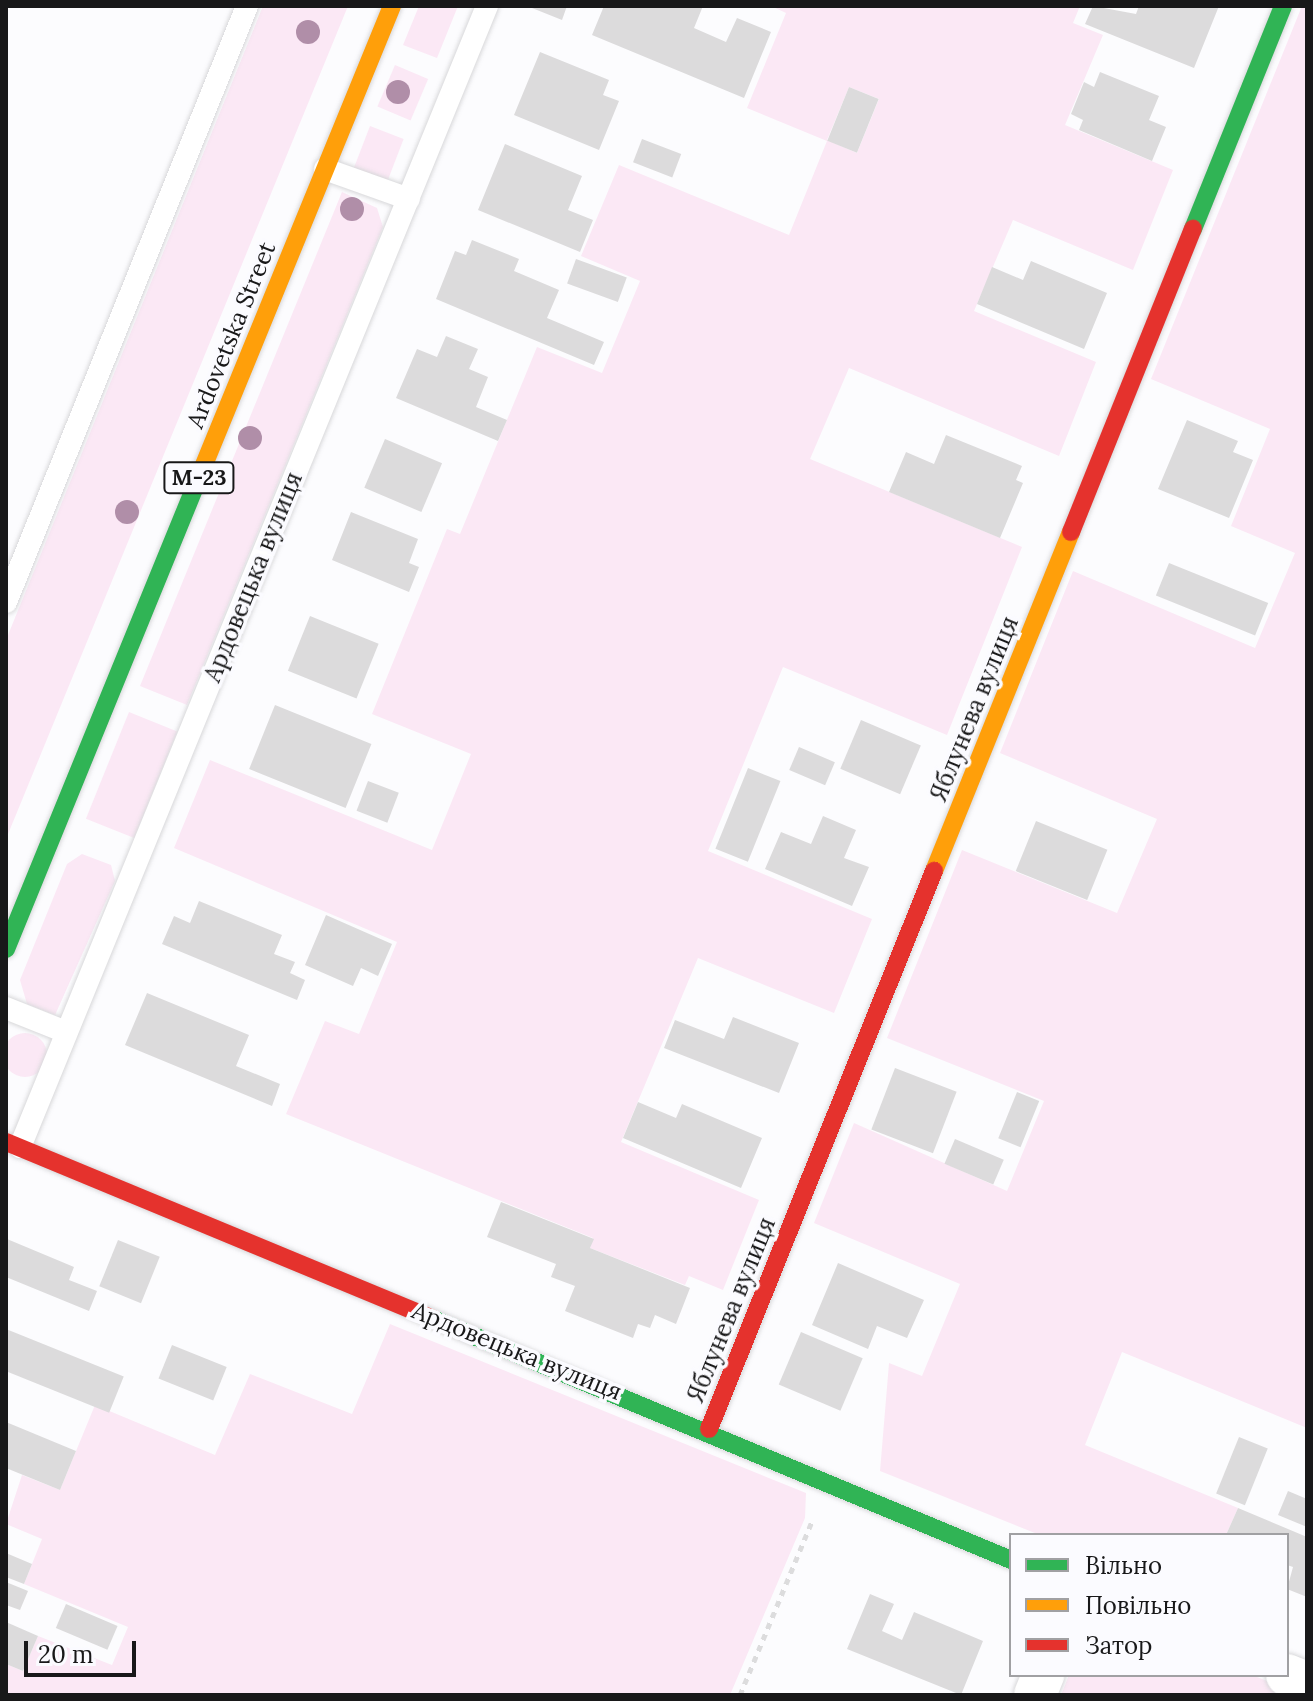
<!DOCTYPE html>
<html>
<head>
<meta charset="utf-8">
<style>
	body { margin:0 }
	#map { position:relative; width:1313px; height:1701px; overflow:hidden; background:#fcfcfe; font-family:Lora,serif }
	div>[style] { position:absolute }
	.green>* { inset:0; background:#fbe8f5; transform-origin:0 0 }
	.round { border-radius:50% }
	.building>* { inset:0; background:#dcdbdc; transform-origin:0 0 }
	.path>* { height:5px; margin-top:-2.5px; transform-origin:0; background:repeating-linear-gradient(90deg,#dcdcdd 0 6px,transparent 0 12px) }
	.roads { filter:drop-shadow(0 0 2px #d8d8da) drop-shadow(0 0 2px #d8d8da) }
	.lane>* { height:22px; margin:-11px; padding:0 11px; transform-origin:11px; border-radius:11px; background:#fff }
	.street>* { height:42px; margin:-21px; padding:0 21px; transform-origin:21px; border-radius:21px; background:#fff }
	.fast>* { height:18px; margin:-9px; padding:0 9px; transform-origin:9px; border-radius:9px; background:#30b455 }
	.slow>* { height:18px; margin:-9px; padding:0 9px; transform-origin:9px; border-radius:9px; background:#ff9f0a }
	.jam>* { height:18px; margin:-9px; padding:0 9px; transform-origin:9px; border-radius:9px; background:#e5322d }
	.trees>* { width:24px; height:24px; margin:-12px; border-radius:50%; background:#b08ea8 }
	span { translate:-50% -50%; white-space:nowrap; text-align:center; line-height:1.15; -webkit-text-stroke:7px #fbfbff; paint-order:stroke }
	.shield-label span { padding:2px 6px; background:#fbfbff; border:2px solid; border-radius:6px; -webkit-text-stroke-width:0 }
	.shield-label { font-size:22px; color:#181819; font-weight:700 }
	.street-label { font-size:24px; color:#181819 }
	.frame { position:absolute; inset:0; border:8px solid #181819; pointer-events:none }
	.legend { position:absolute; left:1009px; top:1533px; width:280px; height:144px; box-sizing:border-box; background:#fbfbff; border:2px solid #a0a0a3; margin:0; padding:10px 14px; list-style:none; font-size:24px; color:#181819 }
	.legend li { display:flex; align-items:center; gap:16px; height:40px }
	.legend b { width:40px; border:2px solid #a0a0a3 }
	.scale { position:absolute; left:24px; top:1641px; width:112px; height:36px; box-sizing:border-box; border:4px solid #181819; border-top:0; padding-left:10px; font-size:24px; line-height:28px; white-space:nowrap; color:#181819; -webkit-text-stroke:6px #fbfbff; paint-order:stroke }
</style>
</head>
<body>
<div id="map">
	<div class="green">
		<i style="clip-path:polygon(263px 6px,348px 6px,6px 839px,6px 640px)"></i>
		<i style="clip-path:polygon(419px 6px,458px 6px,437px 58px,403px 45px)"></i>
		<i style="clip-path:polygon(evenodd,771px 6px,1080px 6px,1073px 23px,1103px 35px,1065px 125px,1173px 170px,1133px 270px,1013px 220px,974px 311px,1096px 362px,1059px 456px,849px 368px,810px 459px,1022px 547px,947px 735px,783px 667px,708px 851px,872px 919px,834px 1013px,698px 958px,621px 1142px,759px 1200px,723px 1290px,689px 1276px,685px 1285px,590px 1248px,593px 1238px,286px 1114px,325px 1021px,359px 1034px,397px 942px,174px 848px,210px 760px,432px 850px,471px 754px,372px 714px,447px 529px,460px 534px,537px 347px,602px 373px,640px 281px,581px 256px,619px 165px,789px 235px,827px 141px,747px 108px,786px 13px,771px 6px,849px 87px,879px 99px,857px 153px,827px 140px,849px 87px)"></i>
		<i style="clip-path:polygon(1302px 6px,1307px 6px,1307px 1428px,1122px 1352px,1085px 1445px,1238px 1508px,1226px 1535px,1040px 1535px,880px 1471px,889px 1363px,922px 1376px,960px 1284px,814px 1223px,854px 1123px,1007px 1191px,1044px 1101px,887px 1038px,962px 850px,1117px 913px,1157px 819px,1000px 753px,1073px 571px,1255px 648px,1295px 553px,1231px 526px,1270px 429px,1151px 379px)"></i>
		<i style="left:395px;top:65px;width:36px;height:45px;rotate:23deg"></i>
		<i style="left:370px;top:126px;width:36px;height:45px;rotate:21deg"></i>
		<i style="clip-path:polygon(342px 192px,377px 208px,383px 227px,187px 705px,140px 686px)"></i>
		<i style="left:129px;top:712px;width:52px;height:115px;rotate:22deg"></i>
		<i style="clip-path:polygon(82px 854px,111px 865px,115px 881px,55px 1015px,27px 1004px,20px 980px,67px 864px)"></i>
		<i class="round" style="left:3px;top:1033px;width:44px;height:44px"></i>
		<i style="clip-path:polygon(390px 1324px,806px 1493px,805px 1518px,730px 1695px,6px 1695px,6px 1664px,23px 1671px,38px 1636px,112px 1665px,128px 1627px,24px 1584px,42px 1539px,6px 1524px,22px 1475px,60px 1490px,95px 1405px,215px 1455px,250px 1374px,352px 1414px)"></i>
		<i style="clip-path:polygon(1069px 1675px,1252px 1675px,1302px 1695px,1061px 1695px)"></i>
	</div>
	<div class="building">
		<i style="clip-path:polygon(527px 6px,567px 6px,562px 20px)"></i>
		<i style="clip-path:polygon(604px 6px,703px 6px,694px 28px,726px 42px,737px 18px,771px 32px,744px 98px,592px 35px)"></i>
		<i style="clip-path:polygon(1093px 6px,1136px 14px,1139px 6px,1219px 6px,1194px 68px,1085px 24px)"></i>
		<i style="clip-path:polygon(540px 52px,609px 80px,603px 95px,619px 101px,599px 150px,514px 115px)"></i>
		<i style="clip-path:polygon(1100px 72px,1159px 96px,1149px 120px,1166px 127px,1152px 161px,1079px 130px,1083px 120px,1071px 114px,1084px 82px,1094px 87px)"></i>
		<i style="left:849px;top:87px;width:32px;height:58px;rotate:22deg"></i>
		<i style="left:642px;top:139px;width:42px;height:25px;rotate:21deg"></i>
		<i style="clip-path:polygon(505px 144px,582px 176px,568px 210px,593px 220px,580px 252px,478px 210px)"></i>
		<i style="clip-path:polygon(472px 240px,519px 259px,514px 271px,559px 290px,547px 318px,604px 342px,594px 365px,436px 299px,455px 251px,466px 255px)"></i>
		<i style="left:576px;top:259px;width:54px;height:26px;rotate:20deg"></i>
		<i style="clip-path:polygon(1031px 261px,1107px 293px,1084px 349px,977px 304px,992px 267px,1023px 280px)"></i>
		<i style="clip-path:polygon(446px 336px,478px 349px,469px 369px,488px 377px,476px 407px,507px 420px,498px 441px,396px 398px,417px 349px,437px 357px)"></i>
		<i style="clip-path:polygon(1187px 420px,1238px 441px,1233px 452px,1253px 460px,1229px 518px,1158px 489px)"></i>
		<i style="clip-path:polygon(946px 435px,1022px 466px,1016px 480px,1023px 483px,1000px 538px,889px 492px,906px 452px,934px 464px)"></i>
		<i style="left:385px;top:439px;width:62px;height:53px;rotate:23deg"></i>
		<i style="clip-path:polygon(351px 512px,418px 539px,409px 563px,419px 567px,409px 592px,332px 560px)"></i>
		<i style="left:1169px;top:563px;width:107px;height:35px;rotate:22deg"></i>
		<i style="left:310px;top:616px;width:74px;height:59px;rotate:22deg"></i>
		<i style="left:275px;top:705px;width:104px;height:69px;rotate:22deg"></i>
		<i style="left:861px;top:720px;width:65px;height:53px;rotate:23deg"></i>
		<i style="left:799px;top:747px;width:39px;height:25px;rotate:23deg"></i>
		<i style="left:748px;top:768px;width:35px;height:87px;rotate:22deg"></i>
		<i style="left:368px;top:781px;width:33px;height:32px;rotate:21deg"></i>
		<i style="clip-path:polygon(823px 816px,856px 830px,844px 858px,869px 867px,852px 906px,765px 869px,781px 832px,811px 844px)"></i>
		<i style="left:1036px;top:821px;width:77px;height:54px;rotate:22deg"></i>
		<i style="clip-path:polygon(199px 901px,282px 935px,274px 954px,295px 962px,290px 973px,305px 980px,297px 1000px,162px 944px,174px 916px,190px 923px)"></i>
		<i style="clip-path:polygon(326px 915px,392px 944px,378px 976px,361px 968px,353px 986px,305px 965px)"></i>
		<i style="clip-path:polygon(147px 993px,249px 1035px,236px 1066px,280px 1084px,272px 1106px,125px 1045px)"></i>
		<i style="clip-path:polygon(733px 1017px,799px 1043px,779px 1093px,664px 1048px,675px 1020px,724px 1039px)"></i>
		<i style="left:895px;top:1068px;width:66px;height:66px;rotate:21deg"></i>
		<i style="left:1017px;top:1092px;width:24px;height:50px;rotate:22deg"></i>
		<i style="clip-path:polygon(638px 1102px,676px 1118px,682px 1104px,762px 1138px,741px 1188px,623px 1138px)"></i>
		<i style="left:955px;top:1139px;width:53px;height:27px;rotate:23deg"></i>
		<i style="clip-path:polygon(501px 1202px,594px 1239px,590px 1248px,690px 1288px,676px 1324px,655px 1315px,650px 1328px,638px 1324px,633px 1338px,565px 1311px,575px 1286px,551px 1277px,556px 1264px,487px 1237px)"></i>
		<i style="clip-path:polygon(7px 1239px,74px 1267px,69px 1280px,97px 1291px,89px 1311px,6px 1277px)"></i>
		<i style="left:118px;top:1240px;width:45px;height:50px;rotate:22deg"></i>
		<i style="clip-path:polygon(838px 1263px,924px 1300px,907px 1338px,877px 1326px,868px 1349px,812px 1325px)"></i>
		<i style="left:6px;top:1329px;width:127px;height:39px;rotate:22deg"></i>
		<i style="left:801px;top:1332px;width:67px;height:57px;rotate:23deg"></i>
		<i style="left:172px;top:1345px;width:59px;height:36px;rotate:22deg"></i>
		<i style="clip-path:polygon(6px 1422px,76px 1451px,60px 1490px,6px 1468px)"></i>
		<i style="left:1239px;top:1437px;width:31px;height:61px;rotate:22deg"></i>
		<i style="clip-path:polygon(1288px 1491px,1307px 1499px,1307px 1527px,1278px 1515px)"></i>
		<i style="clip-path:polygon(1238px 1508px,1307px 1537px,1307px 1597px,1287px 1589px,1293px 1567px,1287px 1565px,1287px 1535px,1226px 1535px)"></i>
		<i style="clip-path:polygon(6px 1553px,32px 1564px,24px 1584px,6px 1577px)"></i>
		<i style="clip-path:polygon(6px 1582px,28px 1591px,20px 1610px,6px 1605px)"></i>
		<i style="clip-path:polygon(870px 1594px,894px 1604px,882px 1631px,902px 1640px,914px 1612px,983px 1641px,961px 1695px,847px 1649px)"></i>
		<i style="left:66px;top:1604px;width:56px;height:26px;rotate:23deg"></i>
		<i style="clip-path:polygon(6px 1622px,38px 1636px,23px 1671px,6px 1664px)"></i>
	</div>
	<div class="path">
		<i style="left:740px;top:1695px;width:191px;rotate:-67.5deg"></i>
	</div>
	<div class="roads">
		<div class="lane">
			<i style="left:325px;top:169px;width:89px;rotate:19.7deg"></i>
			<i style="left:6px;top:602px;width:643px;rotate:-67.98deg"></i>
			<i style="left:6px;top:1008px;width:65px;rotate:21.8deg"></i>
			<i style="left:20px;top:1147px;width:1233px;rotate:-67.74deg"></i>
		</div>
		<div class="street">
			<i style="left:1287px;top:1675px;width:22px;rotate:22deg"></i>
			<i style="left:1035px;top:1695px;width:22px;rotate:-68deg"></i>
		</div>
		<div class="fast">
			<i style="left:1193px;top:229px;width:240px;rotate:-68deg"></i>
			<i style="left:6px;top:949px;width:510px;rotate:-67.76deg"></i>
			<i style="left:433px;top:1319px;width:626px;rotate:22.63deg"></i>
		</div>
		<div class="slow">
			<i style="left:199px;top:477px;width:509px;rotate:-67.72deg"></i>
			<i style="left:934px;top:871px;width:366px;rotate:-68deg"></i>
		</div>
		<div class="jam">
			<i style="left:1071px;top:532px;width:327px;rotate:-68.1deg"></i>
			<i style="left:6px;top:1142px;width:462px;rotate:22.5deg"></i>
			<i style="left:709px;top:1429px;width:602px;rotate:-68.04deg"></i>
		</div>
	</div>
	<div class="trees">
		<i style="left:308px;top:32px"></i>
		<i style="left:398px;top:92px"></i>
		<i style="left:352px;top:209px"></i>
		<i style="left:250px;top:438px"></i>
		<i style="left:127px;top:512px"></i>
	</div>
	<div class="shield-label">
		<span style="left:199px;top:478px">М-23</span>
	</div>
	<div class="street-label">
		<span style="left:231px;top:335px;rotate:-68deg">Ardovetska Street</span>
		<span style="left:253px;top:577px;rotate:-68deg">Ардовецька вулиця</span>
		<span style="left:974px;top:709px;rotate:-68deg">Яблунева вулиця</span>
		<span style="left:731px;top:1310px;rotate:-68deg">Яблунева вулиця</span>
		<span style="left:517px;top:1351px;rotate:22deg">Ардовецька вулиця</span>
	</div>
	<div class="frame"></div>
	<ul class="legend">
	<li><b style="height:10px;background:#30b455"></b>Вільно</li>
	<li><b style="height:10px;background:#ff9f0a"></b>Повільно</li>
	<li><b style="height:10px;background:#e5322d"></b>Затор</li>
	</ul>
	<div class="scale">20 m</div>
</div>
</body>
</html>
